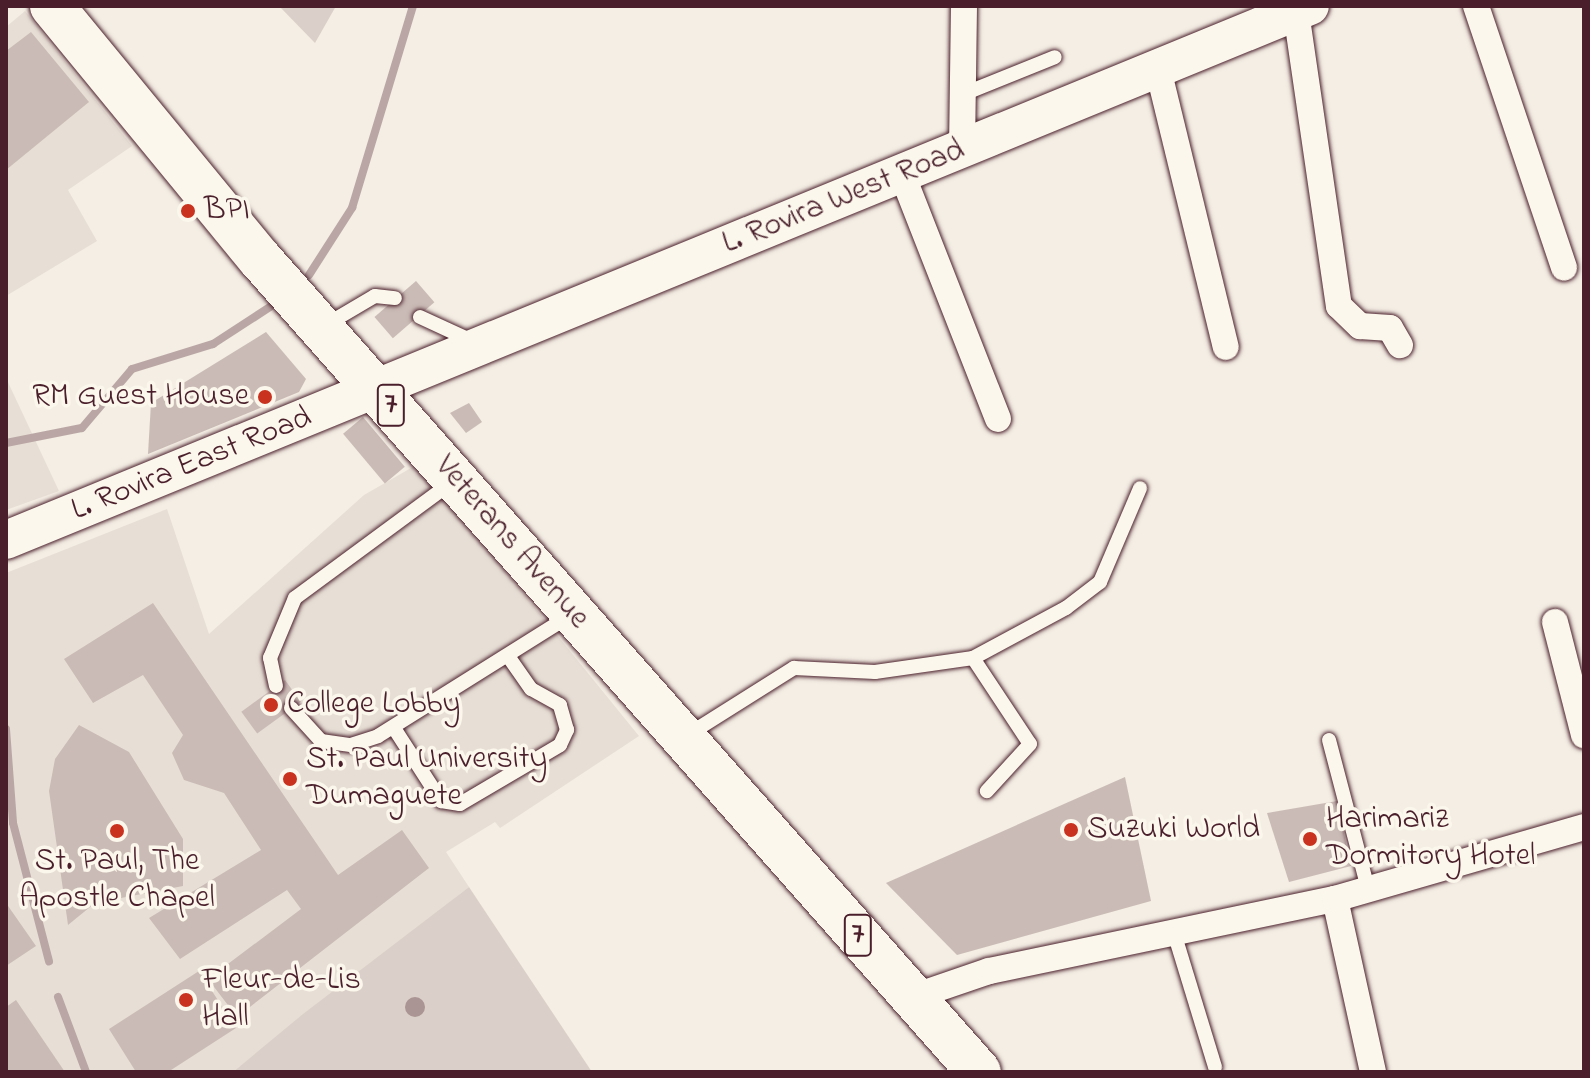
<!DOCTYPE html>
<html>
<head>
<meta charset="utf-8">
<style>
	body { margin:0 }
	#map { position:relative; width:1590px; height:1078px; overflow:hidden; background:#f4eee4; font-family:"Indie Flower",sans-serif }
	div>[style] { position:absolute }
	.built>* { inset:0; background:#e7dfd6 }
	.green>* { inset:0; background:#dbd0c9 }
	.stream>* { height:8px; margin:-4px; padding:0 4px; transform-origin:4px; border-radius:4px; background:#baa7a5 }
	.building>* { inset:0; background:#cabbb6; transform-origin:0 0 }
	.roads { filter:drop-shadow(0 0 2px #4a1f2b) drop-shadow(0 0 2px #4a1f2b) }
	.lane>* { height:14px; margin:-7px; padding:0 7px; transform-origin:7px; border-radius:7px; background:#fbf7ec }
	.street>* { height:26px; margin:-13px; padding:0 13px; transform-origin:13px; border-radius:13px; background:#fbf7ec }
	.secondary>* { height:38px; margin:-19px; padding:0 19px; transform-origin:19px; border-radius:19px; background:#fbf7ec }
	.highway>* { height:44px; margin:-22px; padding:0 22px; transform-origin:22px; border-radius:22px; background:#fbf7ec }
	.trees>* { width:20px; height:20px; margin:-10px; border-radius:50%; background:#aa9494 }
	.dots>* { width:22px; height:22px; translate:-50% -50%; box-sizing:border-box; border:4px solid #fbf7ec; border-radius:50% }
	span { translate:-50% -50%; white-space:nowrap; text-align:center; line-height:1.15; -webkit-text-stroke:7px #fbf7ec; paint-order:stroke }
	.shield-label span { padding:2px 6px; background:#fbf7ec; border:2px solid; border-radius:6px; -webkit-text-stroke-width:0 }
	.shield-label { font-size:30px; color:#4a1f2b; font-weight:700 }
	.street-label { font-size:32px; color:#4a1f2b }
	.poi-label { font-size:32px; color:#4a1f2b }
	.left { translate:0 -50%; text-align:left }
	.right { translate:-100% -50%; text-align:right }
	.frame { position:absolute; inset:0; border:8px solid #4a1f2b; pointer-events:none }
</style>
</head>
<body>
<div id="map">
	<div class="built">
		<i style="clip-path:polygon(25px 11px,132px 146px,68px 190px,97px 241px,6px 296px,6px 27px)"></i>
		<i style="clip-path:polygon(6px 378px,59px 491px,6px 510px)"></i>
		<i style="clip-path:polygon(418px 464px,639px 736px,500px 828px,495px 822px,446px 852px,469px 887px,233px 1072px,6px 1072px,6px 573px,167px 509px,209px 634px,364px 495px)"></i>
	</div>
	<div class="green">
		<i style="clip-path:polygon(279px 6px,336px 6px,315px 43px)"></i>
		<i style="clip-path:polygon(469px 887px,592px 1072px,233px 1072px,303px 1014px)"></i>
	</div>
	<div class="stream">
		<i style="left:309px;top:275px;width:80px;rotate:-57.3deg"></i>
		<i style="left:352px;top:208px;width:211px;rotate:-73.2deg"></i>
		<i style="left:6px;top:443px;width:77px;rotate:-11.2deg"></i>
		<i style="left:82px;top:428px;width:77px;rotate:-49.7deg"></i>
		<i style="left:132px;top:369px;width:85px;rotate:-17.2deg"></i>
		<i style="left:213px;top:344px;width:68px;rotate:-33deg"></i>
		<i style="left:6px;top:729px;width:94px;rotate:85.7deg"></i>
		<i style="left:13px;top:823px;width:143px;rotate:75.4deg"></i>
		<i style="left:58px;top:997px;width:80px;rotate:69.5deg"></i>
	</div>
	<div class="building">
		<i style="clip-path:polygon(31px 32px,89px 102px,6px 170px,6px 51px)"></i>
		<i style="left:416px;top:281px;width:28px;height:55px;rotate:49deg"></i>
		<i style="clip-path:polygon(266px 332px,306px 379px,299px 392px,148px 454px,151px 403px)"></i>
		<i style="clip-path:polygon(469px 403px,482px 422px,466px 433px,450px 413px)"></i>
		<i style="left:363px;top:417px;width:65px;height:26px;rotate:50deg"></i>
		<i style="clip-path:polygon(153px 603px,338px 875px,402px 830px,429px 868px,237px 1017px,208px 979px,301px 909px,287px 890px,180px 959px,149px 918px,261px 850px,224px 793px,184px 780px,172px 753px,183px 735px,143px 675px,93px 703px,64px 659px)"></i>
		<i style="left:285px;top:680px;width:27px;height:54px;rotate:54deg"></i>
		<i style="clip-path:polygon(79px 725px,129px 752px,183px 839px,183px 886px,95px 903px,68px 925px,49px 791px,55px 759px)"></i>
		<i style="clip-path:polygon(1125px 777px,1151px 901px,957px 955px,886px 883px)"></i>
		<i style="clip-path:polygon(1337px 801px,1351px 866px,1289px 882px,1267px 813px)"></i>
		<i style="clip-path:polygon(6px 903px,36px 946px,6px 966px)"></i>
		<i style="clip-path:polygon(199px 971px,236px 1028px,168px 1072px,136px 1072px,109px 1029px)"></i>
		<i style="clip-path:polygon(16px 1000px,65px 1072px,6px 1072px,6px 1007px)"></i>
	</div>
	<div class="roads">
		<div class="lane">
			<i style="left:961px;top:95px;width:101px;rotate:-22deg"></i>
			<i style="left:420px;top:317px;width:60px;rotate:24.8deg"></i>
			<i style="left:324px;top:326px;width:59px;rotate:-30.5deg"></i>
			<i style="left:375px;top:296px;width:20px;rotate:6deg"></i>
			<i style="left:973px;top:658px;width:103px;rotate:56.5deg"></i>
			<i style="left:1030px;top:744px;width:64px;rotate:132.5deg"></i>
			<i style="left:276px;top:686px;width:29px;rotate:-102deg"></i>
			<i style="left:270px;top:658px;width:65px;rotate:-67.4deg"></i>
			<i style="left:295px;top:598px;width:194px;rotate:-36.4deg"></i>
			<i style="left:291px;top:708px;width:45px;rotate:47.7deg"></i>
			<i style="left:321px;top:741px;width:30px;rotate:8deg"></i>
			<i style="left:351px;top:745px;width:28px;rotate:-18deg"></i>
			<i style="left:378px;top:736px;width:224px;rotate:-32.1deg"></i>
			<i style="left:394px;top:728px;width:87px;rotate:57.2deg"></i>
			<i style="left:441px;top:801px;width:19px;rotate:9deg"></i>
			<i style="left:460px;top:804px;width:116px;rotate:-30.5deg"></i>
			<i style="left:560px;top:745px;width:17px;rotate:-65deg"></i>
			<i style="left:567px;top:730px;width:26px;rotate:-106deg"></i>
			<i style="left:560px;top:705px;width:33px;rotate:-151deg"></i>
			<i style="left:531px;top:689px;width:39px;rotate:-125deg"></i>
			<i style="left:686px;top:736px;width:128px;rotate:-32.2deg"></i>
			<i style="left:794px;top:668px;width:81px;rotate:2.8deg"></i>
			<i style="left:875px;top:672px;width:99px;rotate:-8.1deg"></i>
			<i style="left:973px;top:658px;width:106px;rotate:-28.3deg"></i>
			<i style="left:1066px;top:608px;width:43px;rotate:-37.4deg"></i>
			<i style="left:1100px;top:582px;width:102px;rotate:-66.9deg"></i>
			<i style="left:1329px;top:740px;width:154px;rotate:75.3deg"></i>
			<i style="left:1175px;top:936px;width:137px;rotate:73deg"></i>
		</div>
		<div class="street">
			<i style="left:1476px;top:6px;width:276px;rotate:71.4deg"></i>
			<i style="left:1296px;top:12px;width:297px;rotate:81.7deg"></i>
			<i style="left:1339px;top:306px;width:29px;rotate:44deg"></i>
			<i style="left:1360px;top:326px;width:30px;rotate:4deg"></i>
			<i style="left:1390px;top:328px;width:20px;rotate:60deg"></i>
			<i style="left:1158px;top:69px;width:286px;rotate:76.3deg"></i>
			<i style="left:962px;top:149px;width:143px;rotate:-89.2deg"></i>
			<i style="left:902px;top:174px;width:263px;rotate:68.6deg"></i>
			<i style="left:1555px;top:622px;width:117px;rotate:75.6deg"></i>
			<i style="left:1335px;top:899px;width:177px;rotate:77.6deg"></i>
			<i style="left:913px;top:997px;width:80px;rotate:-18.9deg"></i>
			<i style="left:989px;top:971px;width:353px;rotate:-11.8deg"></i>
			<i style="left:1335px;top:899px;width:259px;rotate:-16.1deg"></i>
		</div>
		<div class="secondary">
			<i style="left:6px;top:540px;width:1409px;rotate:-22.27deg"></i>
		</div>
		<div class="highway">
			<i style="left:52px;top:6px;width:328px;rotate:50.6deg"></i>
			<i style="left:260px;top:259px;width:1085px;rotate:48.51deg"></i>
		</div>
	</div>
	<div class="trees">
		<i style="left:415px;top:1007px"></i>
	</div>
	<div class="dots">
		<i style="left:188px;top:211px;background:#c8321e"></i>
		<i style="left:265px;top:397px;background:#c8321e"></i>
		<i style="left:271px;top:705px;background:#c8321e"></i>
		<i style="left:290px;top:779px;background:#c8321e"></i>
		<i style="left:1071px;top:830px;background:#c8321e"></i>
		<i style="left:117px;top:831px;background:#c8321e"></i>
		<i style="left:1310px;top:839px;background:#c8321e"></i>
		<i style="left:186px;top:1000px;background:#c8321e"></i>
	</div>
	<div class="shield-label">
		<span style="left:391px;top:405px">7</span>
		<span style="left:858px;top:935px">7</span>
	</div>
	<div class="street-label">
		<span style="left:844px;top:198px;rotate:-22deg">L. Rovira West Road</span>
		<span style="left:192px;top:465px;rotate:-22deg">L. Rovira East Road</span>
		<span style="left:511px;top:543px;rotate:49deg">Veterans Avenue</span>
	</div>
	<div class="poi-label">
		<span class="left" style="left:204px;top:211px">BPI</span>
		<span class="right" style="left:249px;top:397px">RM Guest House</span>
		<span class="left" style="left:287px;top:705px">College Lobby</span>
		<span class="left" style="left:306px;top:779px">St. Paul University<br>Dumaguete</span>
		<span class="left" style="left:1326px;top:839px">Harimariz<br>Dormitory Hotel</span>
		<span class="left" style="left:1087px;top:830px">Suzuki World</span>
		<span style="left:117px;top:881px">St. Paul, The<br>Apostle Chapel</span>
		<span class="left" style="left:202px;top:1000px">Fleur-de-Lis<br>Hall</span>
	</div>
	<div class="frame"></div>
</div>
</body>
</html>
